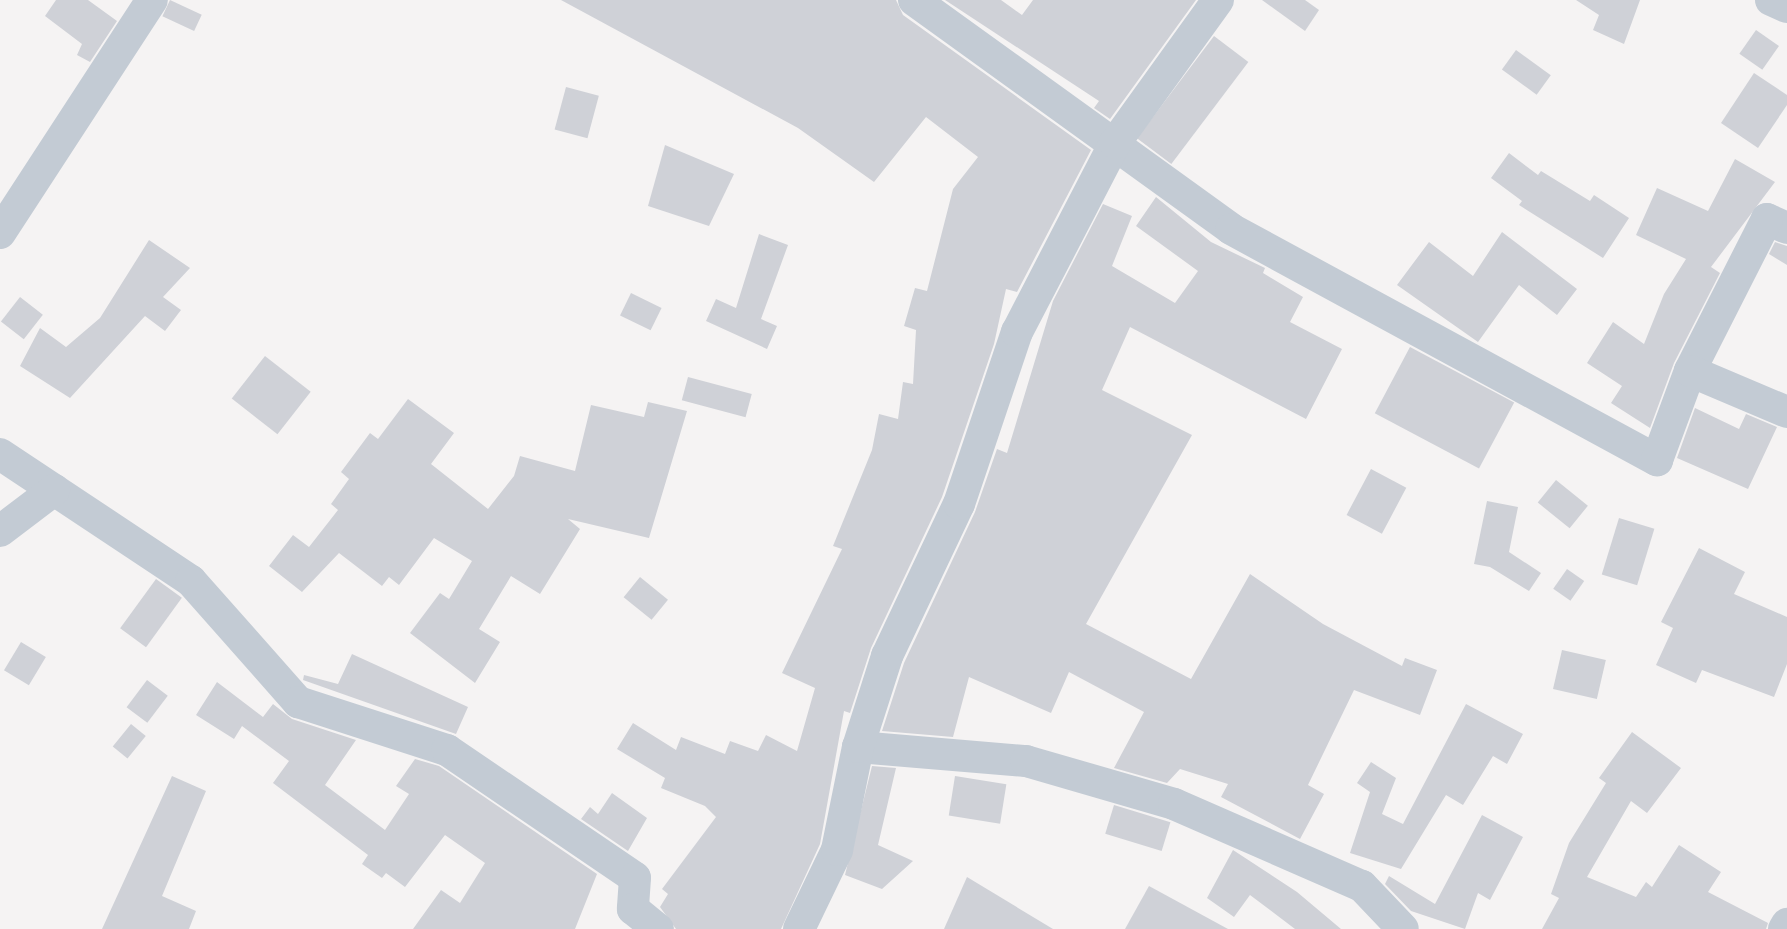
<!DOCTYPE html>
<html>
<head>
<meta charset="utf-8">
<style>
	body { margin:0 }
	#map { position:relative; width:1787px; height:929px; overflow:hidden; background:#f5f3f3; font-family:Rubik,sans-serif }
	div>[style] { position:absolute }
	.building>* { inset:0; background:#cfd1d7; transform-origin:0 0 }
	.street>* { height:32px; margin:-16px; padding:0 16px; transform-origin:16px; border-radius:16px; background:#c3cbd4 }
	span { translate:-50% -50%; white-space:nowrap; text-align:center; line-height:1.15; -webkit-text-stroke:5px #fff; paint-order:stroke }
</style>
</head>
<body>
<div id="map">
	<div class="building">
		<i style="clip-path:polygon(56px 0,88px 0,117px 21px,90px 62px,77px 55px,82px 44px,45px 16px)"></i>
		<i style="left:170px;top:0;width:35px;height:18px;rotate:25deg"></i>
		<i style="clip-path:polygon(561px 0,896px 0,903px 15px,1091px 150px,1017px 292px,1006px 289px,994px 344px,942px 497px,871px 648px,850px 713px,844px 711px,820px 844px,781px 929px,676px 929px,660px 907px,668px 894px,662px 889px,716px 817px,705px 806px,661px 788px,665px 778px,617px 749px,633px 723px,676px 750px,681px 737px,725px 754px,730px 741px,758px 751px,766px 735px,797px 751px,815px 688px,782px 673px,842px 549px,833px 546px,872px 450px,879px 414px,898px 419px,903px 382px,913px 384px,916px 330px,904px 326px,915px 288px,927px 291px,953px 189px,978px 157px,926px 117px,874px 182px,798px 128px)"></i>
		<i style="clip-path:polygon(945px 0,1001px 0,1022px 15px,1033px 0,1196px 0,1110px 119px,1094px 108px,1099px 101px)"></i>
		<i style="clip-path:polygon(1262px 0,1305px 0,1319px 10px,1305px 31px)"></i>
		<i style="clip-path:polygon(1576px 0,1640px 0,1624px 44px,1593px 30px,1599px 15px)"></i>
		<i style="left:1756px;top:30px;width:28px;height:29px;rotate:35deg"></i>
		<i style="left:1214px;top:36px;width:43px;height:128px;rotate:37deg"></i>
		<i style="left:1516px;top:50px;width:43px;height:24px;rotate:36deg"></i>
		<i style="clip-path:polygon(1754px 73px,1787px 95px,1787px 105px,1758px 148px,1721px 123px)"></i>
		<i style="left:566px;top:87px;width:34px;height:44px;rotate:15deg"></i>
		<i style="clip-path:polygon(665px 145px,734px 174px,709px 226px,648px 206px)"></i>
		<i style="clip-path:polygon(1509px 153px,1538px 175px,1541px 171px,1590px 201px,1594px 195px,1629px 218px,1603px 258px,1519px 205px,1522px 201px,1491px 178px)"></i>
		<i style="clip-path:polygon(1735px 159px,1775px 182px,1711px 267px,1720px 273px,1674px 363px,1650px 428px,1611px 403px,1622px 386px,1587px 363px,1613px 322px,1644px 344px,1664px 294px,1686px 259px,1636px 235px,1657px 188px,1708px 211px)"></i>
		<i style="clip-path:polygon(1156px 197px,1211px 242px,1265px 268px,1263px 273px,1303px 297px,1290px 322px,1342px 349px,1306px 419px,1130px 327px,1102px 390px,1192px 435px,1086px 624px,1191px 679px,1250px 574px,1323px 624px,1402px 666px,1405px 658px,1437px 670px,1420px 715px,1354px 690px,1308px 785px,1324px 794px,1300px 839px,1221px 797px,1228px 784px,1180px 769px,1167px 783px,1114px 768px,1144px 712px,1069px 672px,1051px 713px,969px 677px,953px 737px,882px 731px,904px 663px,975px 512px,997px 449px,1007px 453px,1053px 301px,1103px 204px,1132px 216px,1112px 266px,1175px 303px,1198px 271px,1136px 226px)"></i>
		<i style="clip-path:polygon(1502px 232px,1577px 289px,1557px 315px,1519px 285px,1478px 342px,1397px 285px,1429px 242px,1473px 276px)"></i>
		<i style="clip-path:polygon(759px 234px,788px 245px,761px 319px,777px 326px,767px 349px,706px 321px,716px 299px,736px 308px)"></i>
		<i style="clip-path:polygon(149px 240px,190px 268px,163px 297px,181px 310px,165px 331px,145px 316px,70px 398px,20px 366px,40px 328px,66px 347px,100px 318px)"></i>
		<i style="clip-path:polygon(1775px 242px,1787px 246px,1787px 265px,1769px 254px)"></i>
		<i style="left:631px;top:293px;width:34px;height:25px;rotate:26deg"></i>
		<i style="left:20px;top:297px;width:29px;height:31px;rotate:38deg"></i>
		<i style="left:1410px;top:347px;width:118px;height:75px;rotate:28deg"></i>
		<i style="left:265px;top:356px;width:58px;height:54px;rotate:38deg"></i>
		<i style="left:688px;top:377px;width:66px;height:24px;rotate:15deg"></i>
		<i style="clip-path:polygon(408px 399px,454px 433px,431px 464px,488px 509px,514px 476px,520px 456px,575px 471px,591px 405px,644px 417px,648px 402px,687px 411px,649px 538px,568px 519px,580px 529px,540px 594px,511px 576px,479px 629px,500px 642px,475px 683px,410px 633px,440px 593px,449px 599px,472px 561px,434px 538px,399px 585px,389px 577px,382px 586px,339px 553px,302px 592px,269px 566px,293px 535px,309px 547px,338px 510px,331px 504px,349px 479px,341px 472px,370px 433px,378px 439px)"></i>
		<i style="clip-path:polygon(1695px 408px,1739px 429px,1746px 414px,1777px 427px,1748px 489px,1677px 458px)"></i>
		<i style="left:1371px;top:469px;width:40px;height:52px;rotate:28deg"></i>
		<i style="left:1556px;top:480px;width:41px;height:29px;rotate:39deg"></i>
		<i style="clip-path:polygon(1487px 501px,1518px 507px,1509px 552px,1541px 573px,1529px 591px,1490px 567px,1474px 564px)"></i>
		<i style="left:1619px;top:518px;width:37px;height:59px;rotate:17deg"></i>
		<i style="clip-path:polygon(1699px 548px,1745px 572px,1734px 594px,1787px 617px,1787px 664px,1774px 697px,1702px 670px,1696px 683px,1656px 665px,1673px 628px,1661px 622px)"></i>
		<i style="left:1567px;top:569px;width:21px;height:24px;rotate:35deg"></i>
		<i style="left:640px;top:577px;width:36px;height:26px;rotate:39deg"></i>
		<i style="left:156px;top:579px;width:32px;height:61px;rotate:36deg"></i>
		<i style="left:21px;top:642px;width:29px;height:33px;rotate:31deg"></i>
		<i style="left:1562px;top:650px;width:45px;height:40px;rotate:13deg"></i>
		<i style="clip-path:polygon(352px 654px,468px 707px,456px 734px,303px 680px,304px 675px,338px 684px)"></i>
		<i style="left:147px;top:680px;width:26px;height:34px;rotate:37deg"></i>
		<i style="clip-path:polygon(217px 682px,263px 717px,273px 704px,292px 719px,356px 740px,325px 785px,385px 830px,409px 794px,396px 786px,415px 759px,439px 766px,597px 874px,575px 929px,413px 929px,441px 890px,460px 903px,485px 863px,445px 835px,405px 887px,386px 873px,382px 878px,362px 864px,368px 855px,273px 783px,289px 761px,242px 726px,234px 739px,196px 715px)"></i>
		<i style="clip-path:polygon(1466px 704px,1523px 734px,1507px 764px,1493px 756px,1463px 805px,1446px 795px,1401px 869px,1350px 853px,1370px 792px,1357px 783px,1371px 762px,1396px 778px,1382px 814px,1403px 824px)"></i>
		<i style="left:131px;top:724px;width:19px;height:29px;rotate:39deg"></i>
		<i style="clip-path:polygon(1632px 732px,1681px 768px,1647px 813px,1631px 801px,1587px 877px,1636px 897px,1646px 882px,1652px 887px,1679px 845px,1721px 872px,1708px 892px,1768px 923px,1766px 929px,1542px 929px,1559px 898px,1551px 894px,1569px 843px,1606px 783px,1599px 778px)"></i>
		<i style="clip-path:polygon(872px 766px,896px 768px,878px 845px,913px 861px,882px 889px,845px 875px)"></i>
		<i style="clip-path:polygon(172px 776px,206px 791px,162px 896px,196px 911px,189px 929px,102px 929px)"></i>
		<i style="left:955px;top:776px;width:52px;height:40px;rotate:9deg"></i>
		<i style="clip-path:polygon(612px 793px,647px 818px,628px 851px,581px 819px,590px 807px,598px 814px)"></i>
		<i style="left:1114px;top:805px;width:59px;height:30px;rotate:17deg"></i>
		<i style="clip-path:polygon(1482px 815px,1523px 837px,1490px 900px,1478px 893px,1465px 929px,1411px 911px,1385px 884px,1389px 876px,1435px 904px)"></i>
		<i style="clip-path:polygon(1233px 850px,1297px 892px,1341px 929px,1295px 929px,1250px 895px,1234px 917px,1207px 898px)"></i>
		<i style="clip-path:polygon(967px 877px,1053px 929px,944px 929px)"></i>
		<i style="clip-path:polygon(1149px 886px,1228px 929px,1125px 929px)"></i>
	</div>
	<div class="street">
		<i style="left:914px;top:0;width:391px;rotate:35.8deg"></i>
		<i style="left:1231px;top:229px;width:485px;rotate:28.5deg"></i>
		<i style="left:1657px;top:460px;width:95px;rotate:-69.7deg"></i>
		<i style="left:1771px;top:0;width:17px;rotate:24deg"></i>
		<i style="left:1787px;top:228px;width:22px;rotate:-156deg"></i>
		<i style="left:1767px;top:219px;width:170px;rotate:116.9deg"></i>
		<i style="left:1690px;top:371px;width:105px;rotate:22.9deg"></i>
		<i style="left:0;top:233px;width:278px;rotate:-56.9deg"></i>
		<i style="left:0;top:454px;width:229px;rotate:33.6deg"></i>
		<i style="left:191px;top:581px;width:162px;rotate:48.5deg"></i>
		<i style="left:298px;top:702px;width:157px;rotate:17.9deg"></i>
		<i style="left:447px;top:750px;width:227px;rotate:34.2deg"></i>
		<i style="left:635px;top:878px;width:31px;rotate:94deg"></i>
		<i style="left:633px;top:909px;width:32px;rotate:39deg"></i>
		<i style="left:0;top:531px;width:68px;rotate:-37.2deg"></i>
		<i style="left:858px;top:747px;width:169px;rotate:4.8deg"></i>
		<i style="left:1026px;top:761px;width:154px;rotate:16.2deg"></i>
		<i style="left:1174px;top:804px;width:205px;rotate:23.6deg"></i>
		<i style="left:1362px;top:886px;width:59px;rotate:46.4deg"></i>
		<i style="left:799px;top:929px;width:88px;rotate:-64.3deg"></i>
		<i style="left:837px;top:850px;width:105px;rotate:-78.5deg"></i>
		<i style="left:858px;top:747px;width:96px;rotate:-72.3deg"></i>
		<i style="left:887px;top:656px;width:168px;rotate:-64.7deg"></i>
		<i style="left:959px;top:504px;width:182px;rotate:-71.4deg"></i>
		<i style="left:1017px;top:332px;width:213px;rotate:-62.6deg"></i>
		<i style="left:1115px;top:143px;width:176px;rotate:-54.2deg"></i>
		<i style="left:1784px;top:929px;width:6px;rotate:-59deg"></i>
	</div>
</div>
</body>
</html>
